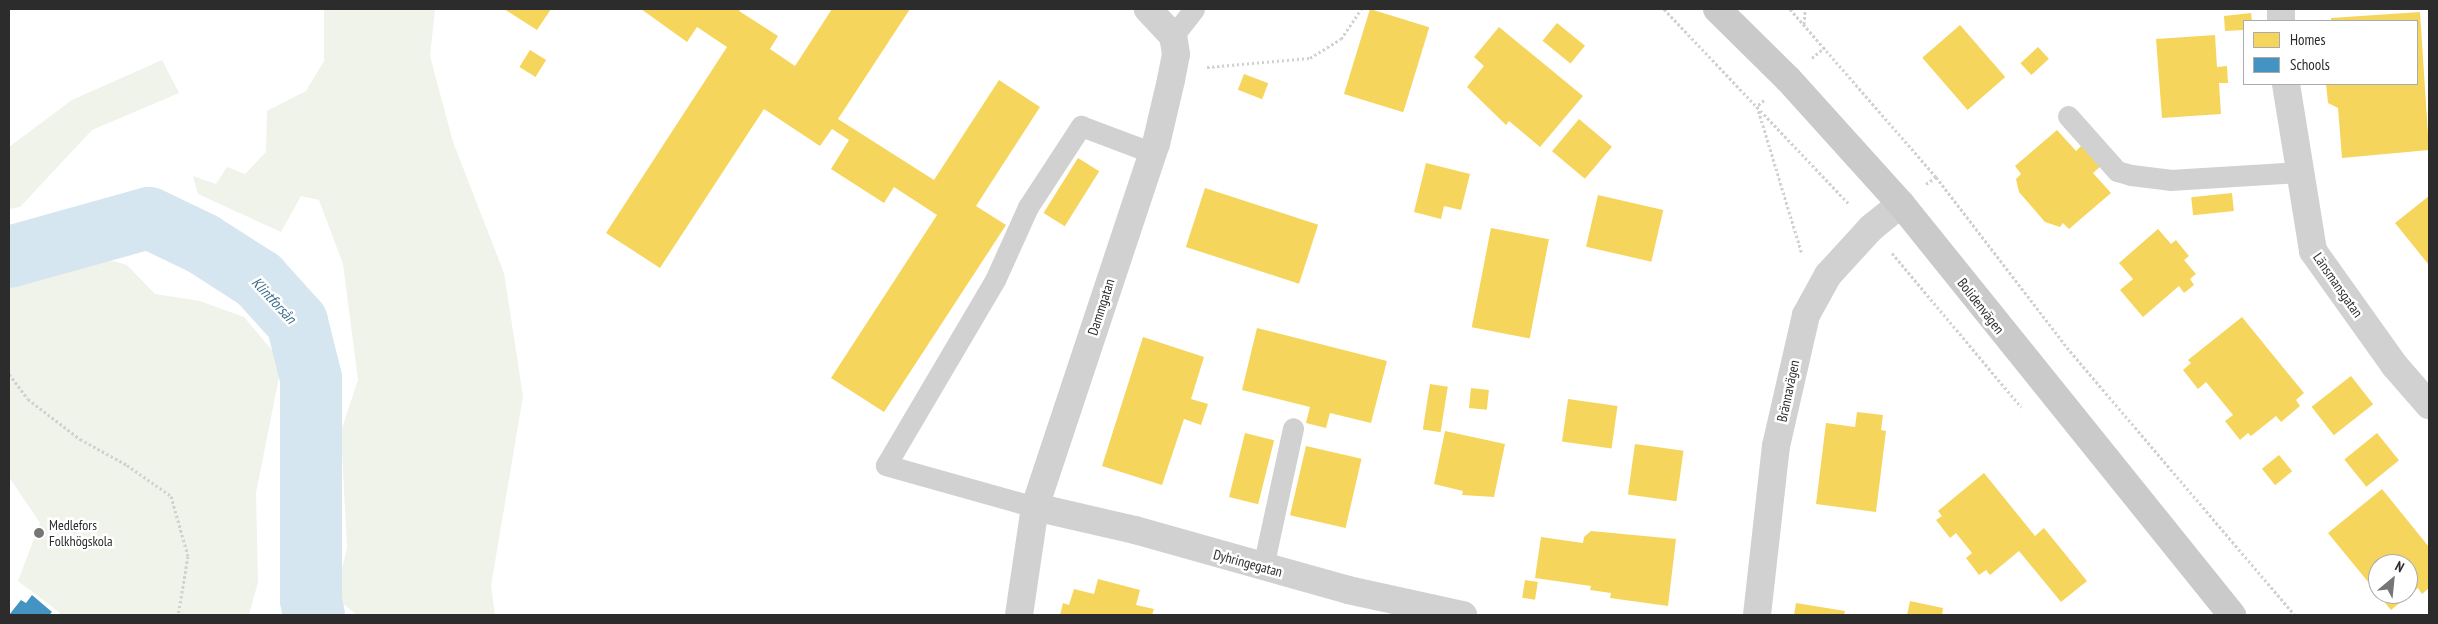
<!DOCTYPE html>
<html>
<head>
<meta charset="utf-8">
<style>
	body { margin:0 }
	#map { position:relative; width:2438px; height:624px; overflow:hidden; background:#fff; font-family:"PT Sans Narrow",sans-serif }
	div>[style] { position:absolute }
	.green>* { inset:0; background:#eff3ea }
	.homes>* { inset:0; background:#f6d55c; transform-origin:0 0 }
	.schools>* { inset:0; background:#4393c3 }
	.river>* { height:62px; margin:-31px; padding:0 31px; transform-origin:31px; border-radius:31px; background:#d6e6f0 }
	.path>* { height:3px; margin-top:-1.5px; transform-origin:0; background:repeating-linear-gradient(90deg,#d1d1d1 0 2.5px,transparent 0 5px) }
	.lane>* { height:21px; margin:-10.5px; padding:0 10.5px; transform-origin:10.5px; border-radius:10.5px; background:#d1d1d1 }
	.street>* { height:28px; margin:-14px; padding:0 14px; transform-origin:14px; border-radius:14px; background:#d1d1d1 }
	.secondary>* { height:28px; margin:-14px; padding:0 14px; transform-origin:14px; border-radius:14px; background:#cacaca }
	.dots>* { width:14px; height:14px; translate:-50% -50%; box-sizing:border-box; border:2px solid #fff; border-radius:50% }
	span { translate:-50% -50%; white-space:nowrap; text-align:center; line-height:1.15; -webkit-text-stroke:5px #fff; paint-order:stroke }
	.street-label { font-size:14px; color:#2c2c2c }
	.poi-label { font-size:14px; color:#2c2c2c }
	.left { translate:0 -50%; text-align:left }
	.water-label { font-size:15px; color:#3a6e8d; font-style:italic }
	.frame { position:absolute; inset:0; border:10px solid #2c2c2c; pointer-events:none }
	.legend { position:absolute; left:2243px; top:20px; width:175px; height:65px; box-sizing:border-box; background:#fff; border:1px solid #ababab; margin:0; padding:6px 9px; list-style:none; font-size:15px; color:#2c2c2c }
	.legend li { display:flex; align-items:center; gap:10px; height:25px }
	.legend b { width:25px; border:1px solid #ababab }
	.north { position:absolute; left:2368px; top:554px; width:50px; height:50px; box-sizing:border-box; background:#fff; border:1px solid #ababab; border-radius:50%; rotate:28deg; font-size:14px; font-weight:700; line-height:20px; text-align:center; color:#2c2c2c }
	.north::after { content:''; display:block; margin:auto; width:18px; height:22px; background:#767676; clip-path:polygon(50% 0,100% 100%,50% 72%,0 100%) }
</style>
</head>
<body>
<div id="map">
	<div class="green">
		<i style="clip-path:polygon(324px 9px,435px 9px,430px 56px,453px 142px,504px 273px,523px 396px,491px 586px,495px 615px,357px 615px,335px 597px,347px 548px,341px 431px,358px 380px,343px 264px,319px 200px,301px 196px,281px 232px,198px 194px,193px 176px,216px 184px,227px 167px,245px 174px,266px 152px,267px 111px,306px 91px,324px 61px)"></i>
		<i style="clip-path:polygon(162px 60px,179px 93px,92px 130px,20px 207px,9px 209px,9px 147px,72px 100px)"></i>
		<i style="clip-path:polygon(88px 254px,127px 265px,155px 294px,200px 301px,244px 317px,282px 362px,256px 493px,258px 582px,249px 615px,59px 615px,60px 613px,18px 581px,40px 523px,9px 477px,9px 280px)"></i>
	</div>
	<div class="homes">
		<i style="clip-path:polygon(504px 9px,551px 9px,537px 30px)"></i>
		<i style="clip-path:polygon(641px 9px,741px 9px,739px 11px,778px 36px,770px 49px,795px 66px,832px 9px,910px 9px,838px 119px,934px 180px,999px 80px,1040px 107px,976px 206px,1006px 225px,884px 412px,831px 378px,937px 215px,894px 187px,884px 203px,831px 169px,849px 140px,832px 129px,820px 146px,764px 109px,660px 268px,606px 233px,727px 47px,697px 27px,687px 42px)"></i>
		<i style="left:1370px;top:9px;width:62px;height:89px;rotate:17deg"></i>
		<i style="clip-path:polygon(2420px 12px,2429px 150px,2342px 158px,2338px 108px,2328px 103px,2326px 84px,2417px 84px,2417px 21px,2331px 21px,2331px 18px)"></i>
		<i style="clip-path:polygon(2251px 13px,2252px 21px,2244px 21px,2244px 30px,2225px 31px,2224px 16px)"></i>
		<i style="left:1557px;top:23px;width:36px;height:23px;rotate:39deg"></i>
		<i style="left:1960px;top:25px;width:69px;height:50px;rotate:49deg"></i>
		<i style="clip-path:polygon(1499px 27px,1583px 96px,1540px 147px,1509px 121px,1506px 125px,1467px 87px,1484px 66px,1474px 57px)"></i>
		<i style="clip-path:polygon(2215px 35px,2217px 67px,2227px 66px,2228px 83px,2219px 83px,2221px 114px,2162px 118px,2156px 39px)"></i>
		<i style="left:2038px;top:47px;width:16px;height:24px;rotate:47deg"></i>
		<i style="left:530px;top:50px;width:19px;height:20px;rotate:32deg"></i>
		<i style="left:1244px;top:74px;width:26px;height:17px;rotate:21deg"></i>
		<i style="left:1579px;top:119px;width:43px;height:42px;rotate:40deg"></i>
		<i style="clip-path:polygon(2057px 130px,2076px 151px,2083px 144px,2102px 165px,2093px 173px,2111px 193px,2069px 229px,2063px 223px,2060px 227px,2045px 222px,2019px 192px,2016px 179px,2021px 174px,2015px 166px)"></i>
		<i style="left:1078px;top:158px;width:25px;height:65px;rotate:32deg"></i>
		<i style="clip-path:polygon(1426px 163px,1470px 174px,1461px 210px,1444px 206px,1441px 219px,1414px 212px)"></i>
		<i style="left:1205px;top:188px;width:119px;height:62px;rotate:18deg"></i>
		<i style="left:2232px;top:193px;width:18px;height:41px;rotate:84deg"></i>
		<i style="left:1598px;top:195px;width:67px;height:53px;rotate:13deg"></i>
		<i style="clip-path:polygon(2429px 196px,2429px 265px,2395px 223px)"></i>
		<i style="left:1491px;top:228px;width:59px;height:101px;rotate:11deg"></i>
		<i style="clip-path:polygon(2158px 229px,2171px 244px,2176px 240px,2189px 256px,2184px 260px,2196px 274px,2190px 279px,2194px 285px,2184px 293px,2179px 286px,2143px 317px,2120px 290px,2133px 279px,2119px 263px)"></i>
		<i style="clip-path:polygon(2242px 317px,2304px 393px,2296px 400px,2300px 406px,2281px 422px,2276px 416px,2251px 436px,2248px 433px,2240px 440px,2225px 421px,2233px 415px,2206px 382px,2198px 389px,2183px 370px,2191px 363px,2188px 360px)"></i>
		<i style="clip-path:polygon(1257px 328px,1387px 361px,1371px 423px,1330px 413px,1326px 428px,1306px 423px,1310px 407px,1242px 390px)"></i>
		<i style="clip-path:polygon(1143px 337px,1204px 357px,1191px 399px,1208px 404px,1201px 425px,1184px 419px,1162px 485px,1102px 466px)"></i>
		<i style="left:2351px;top:376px;width:36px;height:50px;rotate:52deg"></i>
		<i style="left:1430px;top:384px;width:18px;height:46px;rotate:9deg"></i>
		<i style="left:1471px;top:388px;width:18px;height:20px;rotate:6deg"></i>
		<i style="left:1568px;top:399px;width:50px;height:43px;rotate:8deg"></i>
		<i style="clip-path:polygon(1857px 412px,1883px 415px,1881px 430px,1886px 431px,1876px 512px,1816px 504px,1826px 423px,1855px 427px)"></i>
		<i style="clip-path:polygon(1445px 431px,1505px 444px,1494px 497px,1462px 495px,1463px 491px,1434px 484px)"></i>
		<i style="left:1245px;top:433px;width:30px;height:66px;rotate:14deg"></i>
		<i style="left:2377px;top:433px;width:35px;height:42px;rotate:51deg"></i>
		<i style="left:1635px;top:444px;width:49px;height:51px;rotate:8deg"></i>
		<i style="left:1306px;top:446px;width:57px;height:71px;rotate:13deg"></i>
		<i style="left:2279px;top:455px;width:21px;height:22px;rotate:51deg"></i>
		<i style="clip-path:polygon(1984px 473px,2035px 536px,2044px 528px,2087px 581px,2061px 602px,2019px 551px,1990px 575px,1986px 570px,1979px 575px,1966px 558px,1972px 553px,1956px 533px,1950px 538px,1936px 520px,1942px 516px,1938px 511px)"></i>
		<i style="clip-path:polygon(2382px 489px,2429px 547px,2429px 588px,2422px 594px,2418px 588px,2391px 610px,2378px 594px,2408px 594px,2408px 564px,2378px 564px,2378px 594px,2328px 533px)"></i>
		<i style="clip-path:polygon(1591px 531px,1676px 539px,1668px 606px,1610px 598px,1611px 593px,1590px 590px,1591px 586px,1535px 578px,1541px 537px,1583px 543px,1584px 537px)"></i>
		<i style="clip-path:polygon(1098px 579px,1140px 590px,1136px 605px,1154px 609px,1152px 615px,1060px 615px,1063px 603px,1069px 605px,1074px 589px,1094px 594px)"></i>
		<i style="left:1525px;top:580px;width:13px;height:18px;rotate:9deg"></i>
		<i style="clip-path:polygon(1910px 601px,1943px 608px,1942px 615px,1907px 615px)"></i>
		<i style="clip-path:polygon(1796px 603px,1845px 611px,1844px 615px,1794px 615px)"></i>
	</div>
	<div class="schools">
		<i style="clip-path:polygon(32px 595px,52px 612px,49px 615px,9px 615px,21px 600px,26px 603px)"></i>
	</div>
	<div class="river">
		<i style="left:9px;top:257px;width:145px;rotate:-15.6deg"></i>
		<i style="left:149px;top:218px;width:60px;rotate:25.7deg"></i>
		<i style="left:203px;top:244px;width:67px;rotate:32.7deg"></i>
		<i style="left:259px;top:280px;width:57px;rotate:47.9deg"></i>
		<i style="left:297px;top:322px;width:58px;rotate:76deg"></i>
		<i style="left:311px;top:378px;width:222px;rotate:90deg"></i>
		<i style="left:311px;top:600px;width:15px;rotate:79deg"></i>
	</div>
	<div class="path">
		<i style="left:1664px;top:9px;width:270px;rotate:46.5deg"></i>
		<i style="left:1790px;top:9px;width:223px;rotate:49deg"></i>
		<i style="left:1936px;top:177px;width:220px;rotate:52.4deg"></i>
		<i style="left:2070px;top:351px;width:347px;rotate:49.6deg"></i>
		<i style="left:1804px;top:24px;width:15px;rotate:-86deg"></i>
		<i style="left:1812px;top:58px;width:17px;rotate:-40deg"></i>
		<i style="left:1207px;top:67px;width:103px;rotate:-5deg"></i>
		<i style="left:1310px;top:58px;width:36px;rotate:-32deg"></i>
		<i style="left:1341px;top:39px;width:36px;rotate:-56deg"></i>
		<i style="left:1764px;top:100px;width:9px;rotate:139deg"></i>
		<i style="left:1757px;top:106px;width:155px;rotate:73.1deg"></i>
		<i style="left:1926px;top:184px;width:12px;rotate:-35deg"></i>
		<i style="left:1892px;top:253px;width:201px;rotate:50deg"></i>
		<i style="left:9px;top:374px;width:31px;rotate:53deg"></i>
		<i style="left:28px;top:399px;width:66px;rotate:37.6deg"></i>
		<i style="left:80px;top:439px;width:54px;rotate:29deg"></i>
		<i style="left:127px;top:465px;width:54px;rotate:35.2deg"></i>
		<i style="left:171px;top:496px;width:62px;rotate:74.2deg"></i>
		<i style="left:188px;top:556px;width:60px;rotate:99.6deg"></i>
	</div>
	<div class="lane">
		<i style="left:1173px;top:36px;width:34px;rotate:-52deg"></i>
		<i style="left:2068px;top:116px;width:74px;rotate:48.3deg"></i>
		<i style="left:2117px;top:171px;width:15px;rotate:16deg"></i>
		<i style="left:2131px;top:175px;width:39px;rotate:7deg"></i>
		<i style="left:2170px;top:180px;width:130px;rotate:-3.5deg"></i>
		<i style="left:1035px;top:507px;width:155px;rotate:-164.3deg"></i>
		<i style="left:886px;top:465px;width:215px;rotate:-59.5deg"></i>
		<i style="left:995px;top:280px;width:80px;rotate:-65.7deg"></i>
		<i style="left:1028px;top:207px;width:97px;rotate:-56.8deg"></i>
		<i style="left:1081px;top:126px;width:77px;rotate:20.6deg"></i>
		<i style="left:1263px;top:567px;width:142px;rotate:-77.8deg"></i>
	</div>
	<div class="street">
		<i style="left:2281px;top:9px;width:12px;rotate:90deg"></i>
		<i style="left:2286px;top:84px;width:169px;rotate:80.8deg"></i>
		<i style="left:2313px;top:251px;width:141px;rotate:54.5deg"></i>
		<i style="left:2395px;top:366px;width:52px;rotate:48.9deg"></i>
		<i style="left:1035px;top:507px;width:103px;rotate:13deg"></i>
		<i style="left:1135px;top:530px;width:221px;rotate:15.7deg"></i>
		<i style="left:1348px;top:590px;width:118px;rotate:12.3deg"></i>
		<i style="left:1019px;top:615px;width:109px;rotate:-81.6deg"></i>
		<i style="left:1035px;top:507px;width:383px;rotate:-71.6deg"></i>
		<i style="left:1156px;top:144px;width:66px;rotate:-76.8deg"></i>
		<i style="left:1171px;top:80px;width:26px;rotate:-79deg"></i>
		<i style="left:1176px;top:54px;width:18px;rotate:-99deg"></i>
		<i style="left:1173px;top:36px;width:37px;rotate:-133deg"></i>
		<i style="left:1757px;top:615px;width:170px;rotate:-83.6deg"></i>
		<i style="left:1776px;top:446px;width:134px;rotate:-77.1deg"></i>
		<i style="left:1806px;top:315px;width:46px;rotate:-61.2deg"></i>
		<i style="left:1828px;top:275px;width:64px;rotate:-47.5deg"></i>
		<i style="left:1871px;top:228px;width:38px;rotate:-39deg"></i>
	</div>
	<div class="secondary">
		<i style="left:1717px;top:9px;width:100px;rotate:44.6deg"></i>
		<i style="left:1788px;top:79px;width:169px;rotate:47.9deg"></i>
		<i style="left:1901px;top:204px;width:528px;rotate:51.15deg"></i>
	</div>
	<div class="dots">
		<i style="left:39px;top:533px;background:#767676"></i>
	</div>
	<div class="street-label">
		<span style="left:2338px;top:285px;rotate:55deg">Länsmansgatan</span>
		<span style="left:1981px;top:306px;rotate:52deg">Bolidenvägen</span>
		<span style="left:1101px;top:307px;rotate:-72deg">Dammgatan</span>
		<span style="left:1788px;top:391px;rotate:-78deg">Brännavägen</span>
		<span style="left:1248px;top:563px;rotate:15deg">Dyhringegatan</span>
	</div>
	<div class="poi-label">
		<span class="left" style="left:49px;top:533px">Medlefors<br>Folkhögskola</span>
	</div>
	<div class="water-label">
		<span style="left:274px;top:300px;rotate:47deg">Klintforsån</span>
	</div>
	<div class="frame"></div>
	<ul class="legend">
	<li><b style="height:14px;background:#f6d55c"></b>Homes</li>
	<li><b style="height:14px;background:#4393c3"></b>Schools</li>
	</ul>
	<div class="north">N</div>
</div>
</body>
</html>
